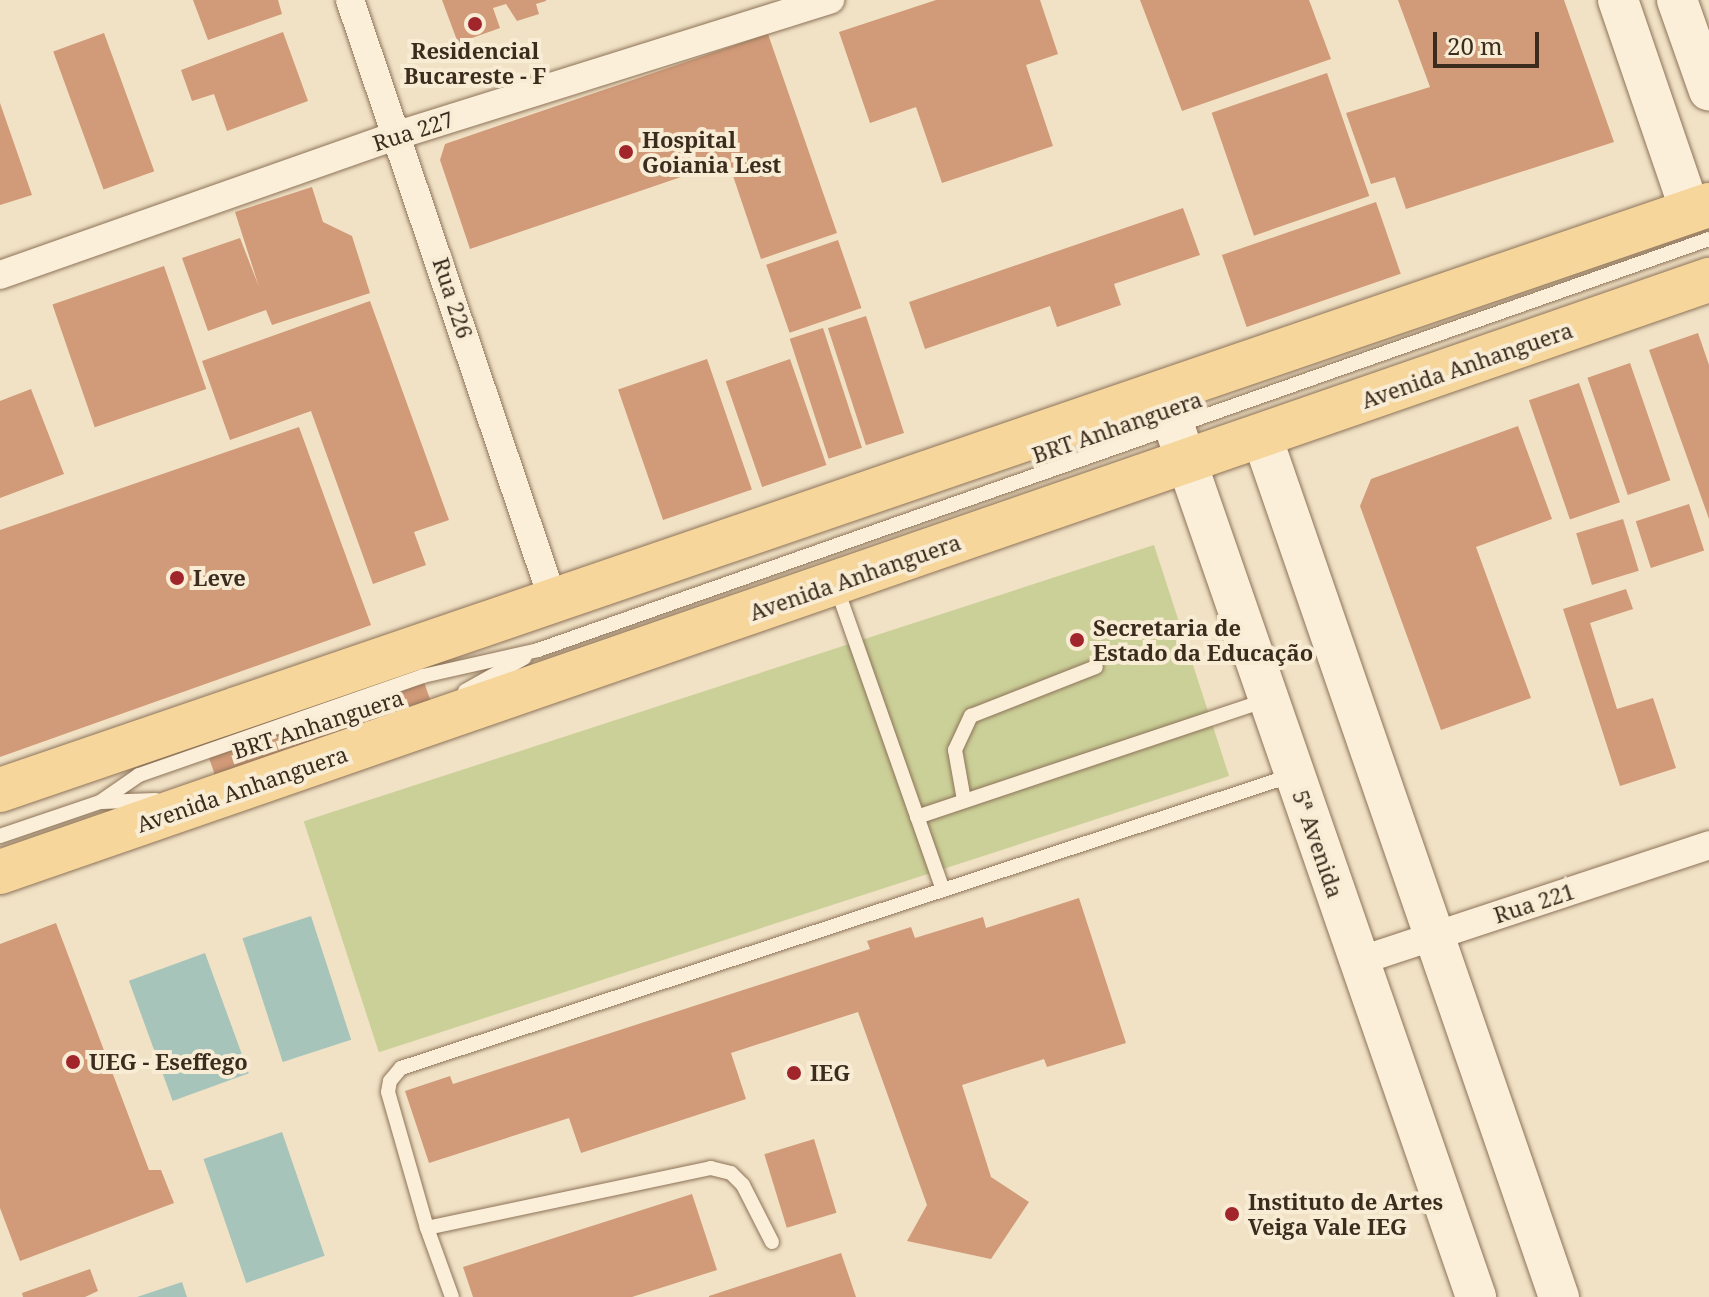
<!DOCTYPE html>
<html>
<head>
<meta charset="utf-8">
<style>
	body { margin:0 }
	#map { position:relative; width:1709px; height:1297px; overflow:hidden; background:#f1e2c5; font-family:"Noto Serif",serif }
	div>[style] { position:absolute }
	.green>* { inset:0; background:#cbd098; transform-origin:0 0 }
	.water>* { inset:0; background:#a7c4ba; transform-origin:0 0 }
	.building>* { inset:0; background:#d19a78; transform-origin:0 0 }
	.roads { filter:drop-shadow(0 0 2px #8d7359) drop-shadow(0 0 2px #8d7359) }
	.lane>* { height:14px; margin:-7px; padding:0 7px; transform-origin:7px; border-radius:7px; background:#fbefd9 }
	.street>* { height:28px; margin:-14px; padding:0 14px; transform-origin:14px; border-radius:14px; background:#fbefd9 }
	.secondary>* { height:40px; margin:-20px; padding:0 20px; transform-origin:20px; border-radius:20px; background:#fbefd9 }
	.primary>* { height:44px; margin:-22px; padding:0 22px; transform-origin:22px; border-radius:22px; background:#f6d69b }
	.dots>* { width:22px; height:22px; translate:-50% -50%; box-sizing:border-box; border:4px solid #f8ecd5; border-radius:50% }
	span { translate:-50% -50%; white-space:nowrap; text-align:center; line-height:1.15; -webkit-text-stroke:8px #f8ecd5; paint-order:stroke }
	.poi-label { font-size:22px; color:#3c2c1e; font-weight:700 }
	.left { translate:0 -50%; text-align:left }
	.street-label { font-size:22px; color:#3c2c1e }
	.scale { position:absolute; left:1433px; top:32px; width:106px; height:36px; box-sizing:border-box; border:4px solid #3c2c1e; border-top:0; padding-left:10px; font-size:24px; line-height:28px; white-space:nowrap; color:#3c2c1e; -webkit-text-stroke:6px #f8ecd5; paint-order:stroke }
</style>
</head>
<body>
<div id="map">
	<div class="green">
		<i style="left:1154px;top:545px;width:243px;height:894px;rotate:72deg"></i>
	</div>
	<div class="water">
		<i style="left:311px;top:916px;width:130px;height:72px;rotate:72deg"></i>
		<i style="left:205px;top:953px;width:128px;height:81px;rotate:70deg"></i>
		<i style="left:282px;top:1132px;width:131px;height:83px;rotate:71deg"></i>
		<i style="clip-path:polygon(182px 1282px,187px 1297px,137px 1297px)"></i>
	</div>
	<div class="building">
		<i style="clip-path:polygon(193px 0,278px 0,282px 14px,208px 40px)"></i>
		<i style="clip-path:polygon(442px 0,546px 0,546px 1px,536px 4px,539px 14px,517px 21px,506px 4px,493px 8px,500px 28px,458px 43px)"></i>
		<i style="clip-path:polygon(936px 0,1040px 0,1058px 54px,1026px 65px,1053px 146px,942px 183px,916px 107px,870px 123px,839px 32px)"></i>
		<i style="clip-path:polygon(1140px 0,1309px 0,1331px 59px,1182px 111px)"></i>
		<i style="clip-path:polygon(1398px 0,1564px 0,1614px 142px,1406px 209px,1395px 177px,1371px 184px,1346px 113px,1430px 87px)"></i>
		<i style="clip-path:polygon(283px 32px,308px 101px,227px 131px,214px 94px,192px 101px,181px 70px)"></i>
		<i style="left:104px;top:33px;width:147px;height:54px;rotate:70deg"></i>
		<i style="clip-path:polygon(768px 34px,837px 233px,761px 259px,728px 161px,470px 249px,440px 160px,445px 144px)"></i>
		<i style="left:1327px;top:73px;width:130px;height:122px;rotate:71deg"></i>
		<i style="clip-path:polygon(0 103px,32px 195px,0 205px)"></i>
		<i style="clip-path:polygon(312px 187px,323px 222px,352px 236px,370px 293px,272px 325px,266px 310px,208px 331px,182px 258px,240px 238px,259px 287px,235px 212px)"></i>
		<i style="left:1376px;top:202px;width:76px;height:163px;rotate:71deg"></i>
		<i style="clip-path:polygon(1183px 208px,1200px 255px,1114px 284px,1121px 305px,1057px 327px,1050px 306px,925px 349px,909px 302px)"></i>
		<i style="left:838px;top:240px;width:72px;height:76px;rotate:71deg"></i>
		<i style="left:164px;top:266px;width:130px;height:118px;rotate:71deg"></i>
		<i style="clip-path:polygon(370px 301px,449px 520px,414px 532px,426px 565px,373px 584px,311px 411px,230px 440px,202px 361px)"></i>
		<i style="left:866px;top:316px;width:123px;height:40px;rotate:72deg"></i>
		<i style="left:823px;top:328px;width:126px;height:35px;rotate:72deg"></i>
		<i style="clip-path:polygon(1698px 333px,1709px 365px,1709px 519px,1649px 350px)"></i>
		<i style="left:707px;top:359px;width:138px;height:94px;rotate:71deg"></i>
		<i style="left:790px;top:359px;width:112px;height:68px;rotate:71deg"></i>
		<i style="left:1630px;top:363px;width:124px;height:45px;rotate:71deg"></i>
		<i style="left:1579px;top:383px;width:126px;height:53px;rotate:71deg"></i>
		<i style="clip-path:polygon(31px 389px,64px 474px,0 498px,0 401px)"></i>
		<i style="clip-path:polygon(1518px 426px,1552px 519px,1476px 547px,1531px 698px,1441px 730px,1360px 506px,1371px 479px)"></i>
		<i style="clip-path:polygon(299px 427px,371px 625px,0 757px,0 530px)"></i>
		<i style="left:1689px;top:504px;width:49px;height:56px;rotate:72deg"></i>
		<i style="left:1623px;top:519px;width:54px;height:49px;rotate:73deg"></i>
		<i style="clip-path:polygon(1626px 589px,1633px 609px,1590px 623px,1617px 709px,1653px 698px,1676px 768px,1620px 786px,1563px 609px)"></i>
		<i style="left:424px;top:682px;width:21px;height:228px;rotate:71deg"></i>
		<i style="clip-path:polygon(1079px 898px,1126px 1043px,1047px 1067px,1044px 1059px,962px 1085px,991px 1177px,1029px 1202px,991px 1259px,907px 1241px,927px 1205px,858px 1012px,731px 1053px,746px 1099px,581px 1153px,569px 1118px,429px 1163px,405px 1091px,450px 1076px,453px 1084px,870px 949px,867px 941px,911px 927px,915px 938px,983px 917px,986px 928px)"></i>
		<i style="clip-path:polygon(56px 923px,149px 1170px,161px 1170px,174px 1203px,20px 1261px,0 1208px,0 944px)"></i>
		<i style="left:814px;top:1139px;width:77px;height:52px;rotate:73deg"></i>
		<i style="clip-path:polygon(692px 1194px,717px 1270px,632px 1297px,473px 1297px,463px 1267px)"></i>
		<i style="clip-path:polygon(841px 1253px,856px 1297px,709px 1297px,709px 1296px)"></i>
		<i style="clip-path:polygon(90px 1269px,98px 1291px,85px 1297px,23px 1297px,22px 1293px)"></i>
	</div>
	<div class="roads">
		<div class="lane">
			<i style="left:837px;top:589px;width:319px;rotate:70.6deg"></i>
			<i style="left:465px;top:691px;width:68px;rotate:-29.2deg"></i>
			<i style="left:964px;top:800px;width:51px;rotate:-100.2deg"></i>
			<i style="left:955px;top:750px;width:38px;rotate:-65deg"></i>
			<i style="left:971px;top:716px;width:134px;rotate:-21.4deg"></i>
			<i style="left:101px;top:802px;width:55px;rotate:-2.1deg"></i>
			<i style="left:917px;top:817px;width:369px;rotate:-18.5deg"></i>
			<i style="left:0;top:836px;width:106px;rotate:-18.8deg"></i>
			<i style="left:100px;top:802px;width:47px;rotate:-34.7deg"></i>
			<i style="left:139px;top:775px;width:301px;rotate:-19.2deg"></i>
			<i style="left:423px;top:676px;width:118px;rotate:-12.7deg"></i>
			<i style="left:538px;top:650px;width:1241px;rotate:-19.34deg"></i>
			<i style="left:427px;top:1228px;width:73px;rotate:70.1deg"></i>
			<i style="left:772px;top:1242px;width:64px;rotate:-117deg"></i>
			<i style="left:743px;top:1185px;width:17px;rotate:-135deg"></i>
			<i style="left:731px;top:1173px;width:21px;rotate:-166deg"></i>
			<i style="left:711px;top:1168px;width:290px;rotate:168.1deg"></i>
			<i style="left:427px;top:1228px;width:141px;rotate:-106deg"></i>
			<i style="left:388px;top:1092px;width:11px;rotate:-80deg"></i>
			<i style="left:390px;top:1081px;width:17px;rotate:-50deg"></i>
			<i style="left:401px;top:1068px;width:939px;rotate:-18.18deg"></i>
		</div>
		<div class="street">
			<i style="left:350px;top:0;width:630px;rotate:71.31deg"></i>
			<i style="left:0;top:275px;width:422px;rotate:-19.4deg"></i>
			<i style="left:398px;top:135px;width:453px;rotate:-17.4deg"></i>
			<i style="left:1359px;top:961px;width:369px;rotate:-18.3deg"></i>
		</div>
		<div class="secondary">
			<i style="left:1618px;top:0;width:222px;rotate:71.1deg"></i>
			<i style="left:1677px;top:0;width:96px;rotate:70.6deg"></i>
			<i style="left:1162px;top:391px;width:959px;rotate:70.88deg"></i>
			<i style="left:1262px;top:437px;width:910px;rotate:70.95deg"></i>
		</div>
		<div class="primary">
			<i style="left:0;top:790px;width:1806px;rotate:-18.9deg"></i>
			<i style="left:0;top:872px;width:1809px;rotate:-19.11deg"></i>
		</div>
	</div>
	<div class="dots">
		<i style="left:475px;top:24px;background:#a0262b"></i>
		<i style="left:626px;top:152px;background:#a0262b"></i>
		<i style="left:177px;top:578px;background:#a0262b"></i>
		<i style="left:1077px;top:640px;background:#a0262b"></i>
		<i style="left:73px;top:1062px;background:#a0262b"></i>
		<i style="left:794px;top:1073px;background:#a0262b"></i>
		<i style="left:1232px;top:1214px;background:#a0262b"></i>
	</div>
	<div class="poi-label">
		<span style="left:475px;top:63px">Residencial<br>Bucareste - F</span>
		<span class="left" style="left:642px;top:152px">Hospital<br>Goiania Lest</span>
		<span class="left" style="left:193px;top:578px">Leve</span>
		<span class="left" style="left:1093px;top:640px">Secretaria de<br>Estado da Educação</span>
		<span class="left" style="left:89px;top:1062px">UEG - Eseffego</span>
		<span class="left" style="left:810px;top:1073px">IEG</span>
		<span class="left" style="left:1248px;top:1214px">Instituto de Artes<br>Veiga Vale IEG</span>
	</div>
	<div class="street-label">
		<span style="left:413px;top:131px;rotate:-18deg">Rua 227</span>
		<span style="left:453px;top:298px;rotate:72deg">Rua 226</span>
		<span style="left:1467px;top:365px;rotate:-19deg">Avenida Anhanguera</span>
		<span style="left:1117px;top:427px;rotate:-19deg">BRT Anhanguera</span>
		<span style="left:855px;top:577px;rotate:-19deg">Avenida Anhanguera</span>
		<span style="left:318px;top:724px;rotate:-18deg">BRT Anhanguera</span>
		<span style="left:242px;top:789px;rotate:-19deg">Avenida Anhanguera</span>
		<span style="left:1318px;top:844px;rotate:71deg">5ª Avenida</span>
		<span style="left:1534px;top:903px;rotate:-18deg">Rua 221</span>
	</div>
	<div class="scale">20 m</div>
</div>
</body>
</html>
